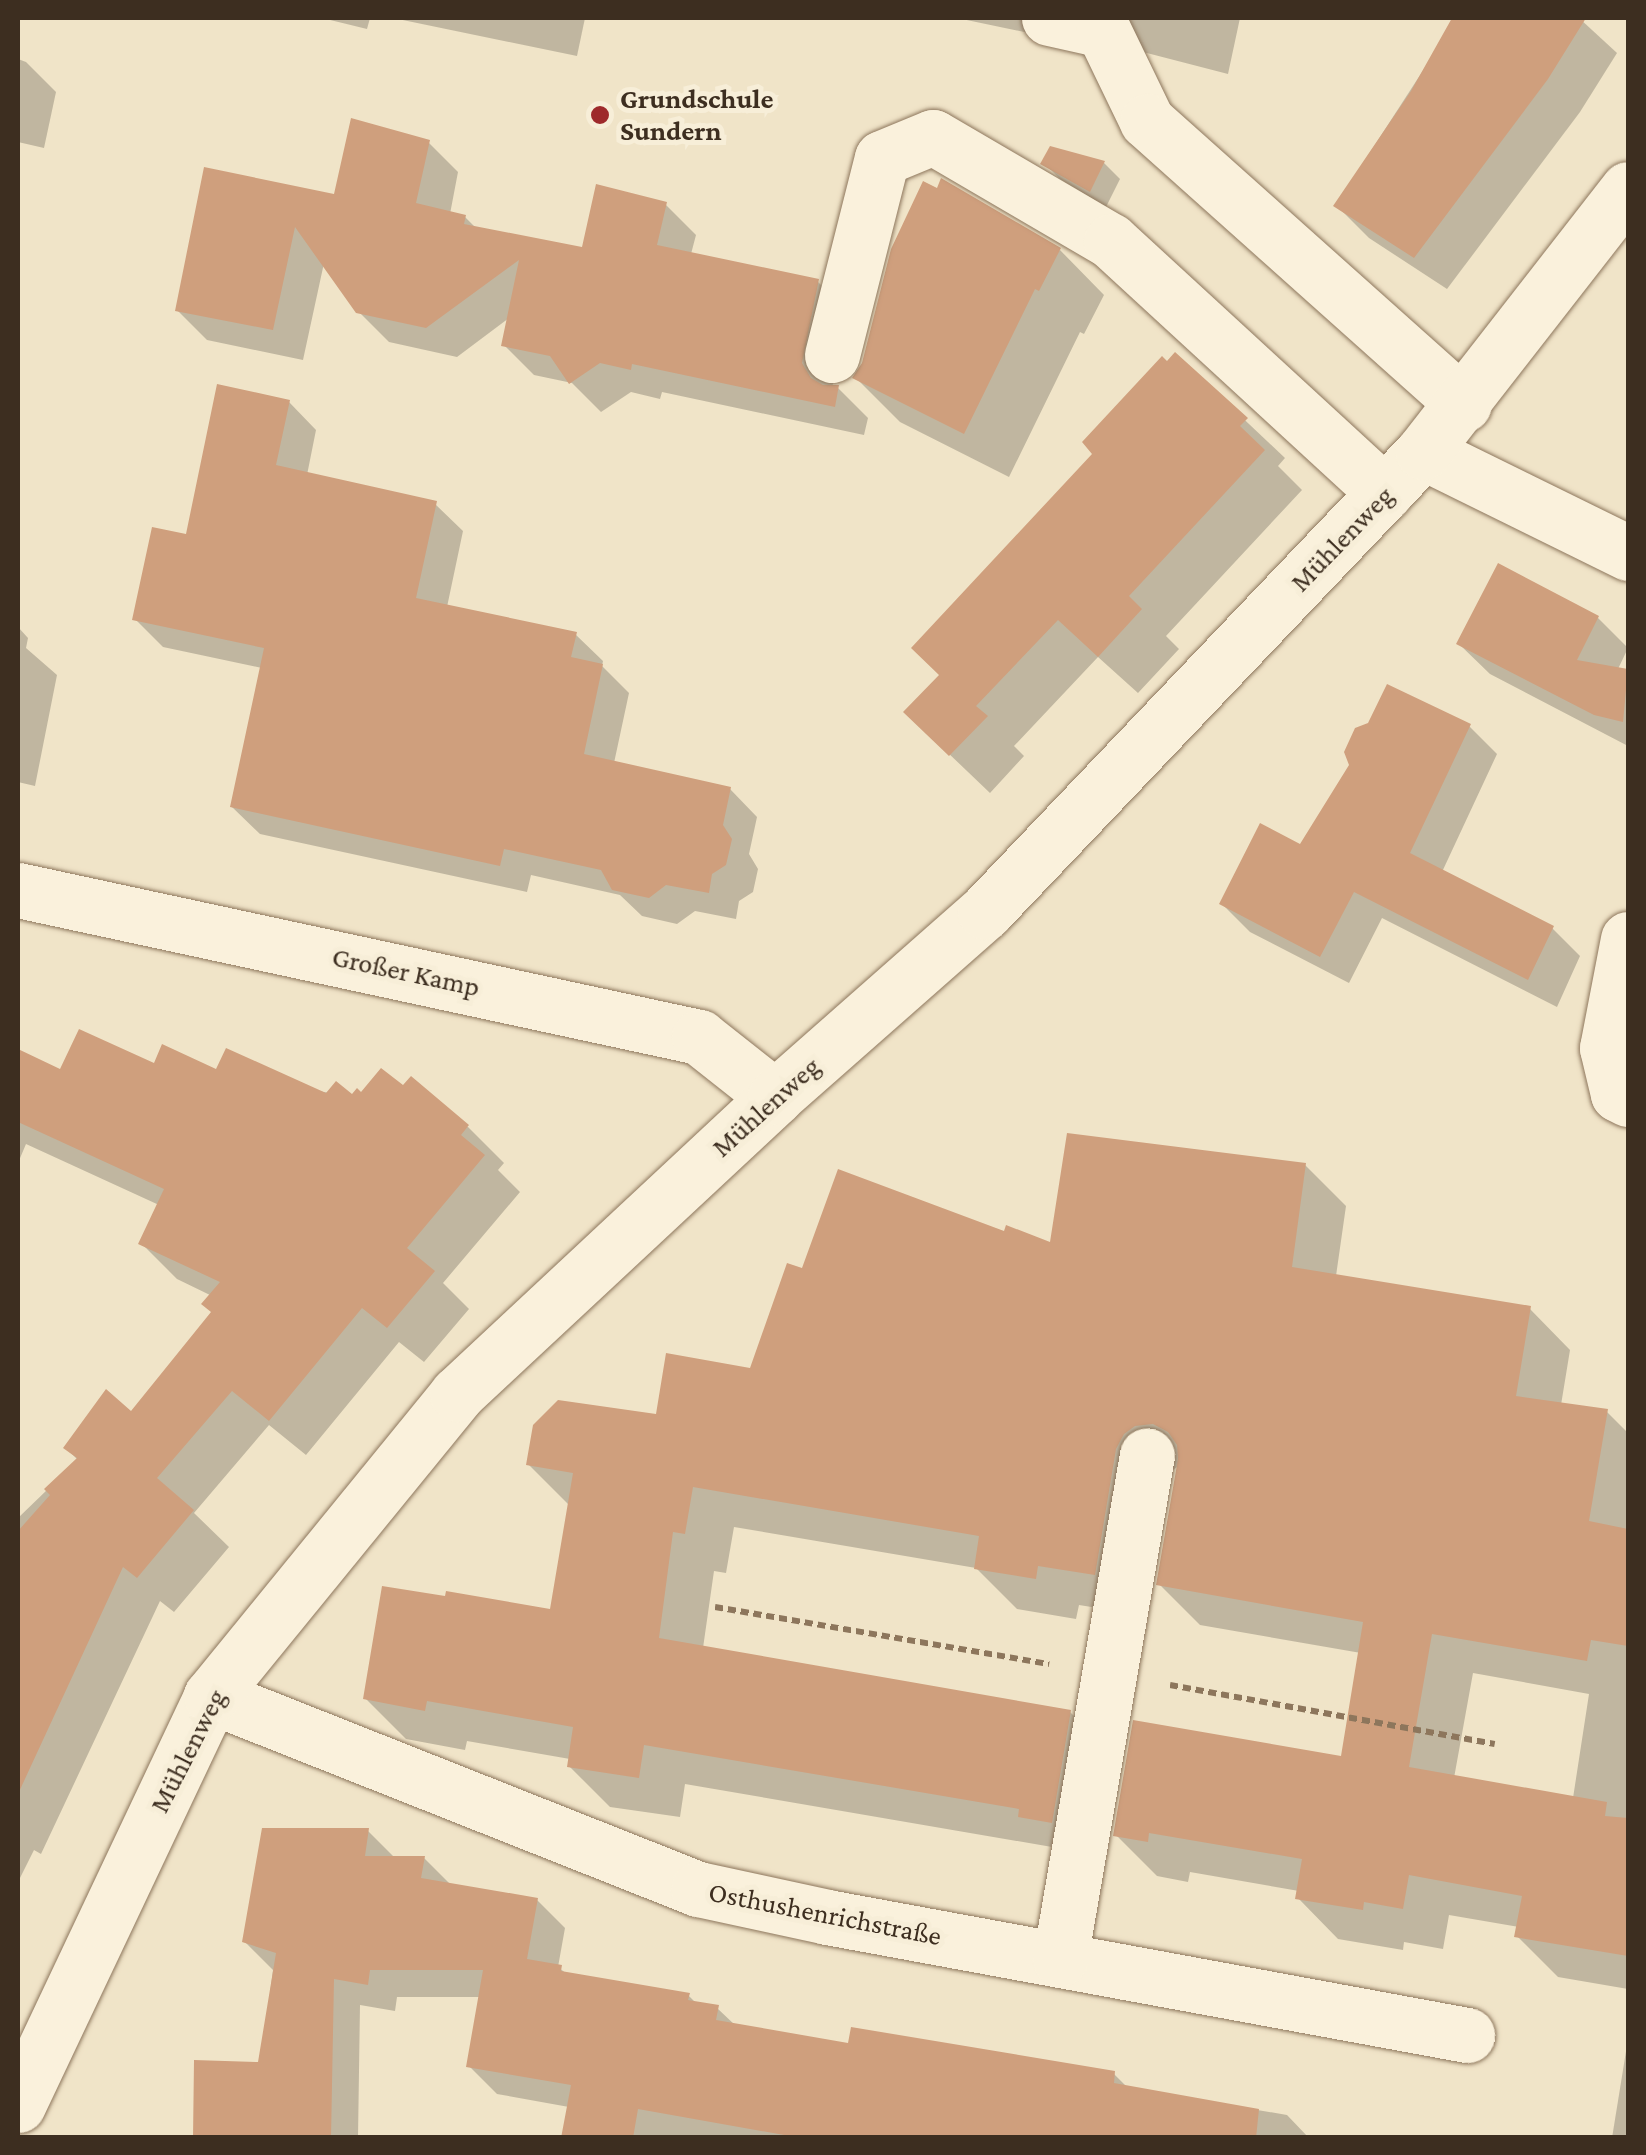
<!DOCTYPE html>
<html>
<head>
<meta charset="utf-8">
<style>
	body { margin:0 }
	#map { position:relative; width:1646px; height:2155px; overflow:hidden; background:#f0e4c8; font-family:"Crimson Pro",serif }
	div>[style] { position:absolute }
	.shadow>* { inset:0; background:#0003 }
	.building>* { inset:0; background:#cf9f7d }
	.path>* { height:6px; margin-top:-3px; transform-origin:0; background:repeating-linear-gradient(90deg,#8d765c 0 8px,transparent 0 13px) }
	.roads { filter:drop-shadow(0 0 2px #8d765c) drop-shadow(0 0 2px #8d765c) }
	.minor>* { height:55px; margin:-27.5px; padding:0 27.5px; transform-origin:27.5px; border-radius:27.5px; background:#faf1dc }
	.dots>* { width:28px; height:28px; translate:-50% -50%; box-sizing:border-box; border:5px solid #f7eed8; border-radius:50% }
	span { translate:-50% -50%; white-space:nowrap; text-align:center; line-height:1.15; -webkit-text-stroke:10px #f7eed8; paint-order:stroke }
	.poi-label { font-size:28px; color:#3d2e20; font-weight:700 }
	.left { translate:0 -50%; text-align:left }
	.street-label { font-size:28px; color:#3d2e20 }
	.frame { position:absolute; inset:0; border:20px solid #3d2e20; pointer-events:none }
</style>
</head>
<body>
<div id="map">
	<div class="shadow">
		<i style="clip-path:polygon(322px 18px,370px 18px,367px 29px)"></i>
		<i style="clip-path:polygon(393px 18px,585px 18px,577px 56px)"></i>
		<i style="clip-path:polygon(957px 18px,1240px 18px,1228px 74px,1116px 45px,1097px 47px)"></i>
		<i style="clip-path:polygon(1457px 18px,1579px 18px,1617px 53px,1580px 112px,1447px 289px,1369px 238px,1336px 205px)"></i>
		<i style="clip-path:polygon(18px 59px,26px 62px,56px 92px,44px 148px,18px 142px)"></i>
		<i style="clip-path:polygon(428px 142px,458px 172px,450px 214px,465px 217px,476px 228px,583px 250px,666px 205px,696px 235px,691px 254px,818px 282px,848px 312px,832px 388px,838px 388px,868px 418px,864px 435px,662px 392px,660px 399px,631px 392px,601px 412px,572px 383px,534px 375px,504px 345px,509px 318px,457px 357px,389px 342px,358px 311px,324px 263px,303px 360px,207px 340px,177px 310px,336px 197px)"></i>
		<i style="clip-path:polygon(1052px 149px,1104px 163px,1120px 179px,1106px 207px,1060px 179px,1044px 163px)"></i>
		<i style="clip-path:polygon(1060px 250px,1104px 295px,1084px 334px,1080px 332px,1009px 477px,900px 422px,856px 378px)"></i>
		<i style="clip-path:polygon(1176px 355px,1285px 458px,1278px 466px,1302px 490px,1166px 636px,1179px 649px,1138px 693px,1098px 657px,1014px 746px,1024px 756px,990px 793px,945px 750px,942px 676px,1096px 454px)"></i>
		<i style="clip-path:polygon(289px 402px,316px 430px,307px 475px,435px 504px,463px 531px,447px 607px,575px 634px,603px 661px,602px 666px,629px 693px,614px 763px,730px 789px,757px 817px,749px 854px,758px 869px,753px 892px,739px 901px,736px 919px,695px 911px,677px 924px,642px 916px,620px 895px,531px 875px,527px 892px,260px 834px,232px 807px,262px 668px,163px 647px,135px 619px,187px 537px)"></i>
		<i style="clip-path:polygon(1598px 618px,1628px 648px,1618px 669px,1628px 671px,1628px 746px,1490px 674px,1459px 644px)"></i>
		<i style="clip-path:polygon(18px 627px,28px 638px,26px 648px,57px 675px,35px 786px,18px 782px)"></i>
		<i style="clip-path:polygon(1469px 726px,1497px 754px,1442px 872px,1552px 928px,1580px 956px,1557px 1007px,1382px 918px,1349px 983px,1250px 932px,1222px 904px)"></i>
		<i style="clip-path:polygon(18px 1052px,62px 1073px,156px 1067px,218px 1073px,352px 1097px,468px 1127px,504px 1163px,498px 1170px,520px 1192px,443px 1283px,469px 1309px,424px 1362px,399px 1342px,306px 1455px,269px 1425px,194px 1513px,229px 1547px,174px 1612px,160px 1601px,41px 1854px,34px 1850px,18px 1882px,18px 1518px,78px 1460px,66px 1448px,131px 1414px,213px 1313px,212px 1296px,177px 1279px,141px 1243px,159px 1205px,26px 1144px,18px 1163px)"></i>
		<i style="clip-path:polygon(evenodd,1305px 1165px,1346px 1206px,1336px 1276px,1530px 1309px,1570px 1350px,1561px 1405px,1607px 1412px,1628px 1433px,1628px 1989px,1558px 1977px,1517px 1936px,1519px 1927px,1449px 1915px,1443px 1949px,1404px 1942px,1403px 1950px,1338px 1939px,1298px 1898px,1299px 1891px,1190px 1872px,1188px 1882px,1157px 1876px,1116px 1835px,1344px 1759px,1361px 1653px,1200px 1625px,1159px 1584px,1180px 1465px,1163px 1477px,1135px 1614px,1079px 1605px,1076px 1619px,1017px 1609px,976px 1568px,734px 1527px,726px 1573px,714px 1571px,703px 1648px,1070px 1712px,1111px 1753px,1052px 1847px,685px 1784px,680px 1817px,610px 1807px,569px 1766px,570px 1759px,467px 1741px,465px 1750px,406px 1739px,365px 1698px,552px 1612px,570px 1506px,528px 1464px,658px 1417px,752px 1371px,803px 1271px,1005px 1234px,1053px 1245px,1305px 1165px,1473px 1673px,1589px 1694px,1573px 1798px,1454px 1778px,1473px 1673px)"></i>
		<i style="clip-path:polygon(368px 1831px,395px 1858px,424px 1858px,452px 1886px,537px 1900px,565px 1928px,558px 1967px,568px 1975px,688px 1995px,698px 2005px,717px 2008px,736px 2026px,850px 2046px,1114px 2074px,1128px 2088px,1287px 2115px,1309px 2138px,564px 2138px,569px 2107px,497px 2094px,469px 2066px,481px 1997px,397px 1997px,395px 2011px,360px 2005px,358px 2138px,195px 2138px,261px 2064px,273px 1970px,245px 1942px)"></i>
		<i style="clip-path:polygon(1628px 2039px,1628px 2138px,1612px 2138px)"></i>
	</div>
	<div class="building">
		<i style="clip-path:polygon(1452px 18px,1586px 18px,1548px 79px,1414px 258px,1333px 206px,1411px 91px)"></i>
		<i style="clip-path:polygon(351px 118px,430px 140px,416px 203px,466px 215px,464px 224px,582px 247px,596px 184px,667px 202px,657px 245px,819px 279px,802px 363px,811px 378px,823px 385px,839px 385px,835px 407px,632px 364px,631px 370px,600px 363px,569px 384px,550px 356px,501px 346px,519px 260px,426px 328px,356px 313px,295px 227px,273px 330px,175px 311px,204px 167px,334px 194px)"></i>
		<i style="clip-path:polygon(1050px 146px,1105px 161px,1090px 192px,1040px 164px)"></i>
		<i style="clip-path:polygon(941px 178px,1061px 248px,1039px 291px,1035px 289px,964px 434px,852px 378px,862px 363px,891px 249px,923px 181px,937px 188px)"></i>
		<i style="clip-path:polygon(1175px 352px,1248px 418px,1240px 426px,1265px 450px,1129px 596px,1142px 609px,1098px 657px,1058px 620px,976px 706px,988px 716px,949px 756px,903px 712px,939px 675px,911px 648px,1092px 454px,1082px 442px,1162px 356px,1167px 361px)"></i>
		<i style="clip-path:polygon(217px 384px,290px 400px,276px 465px,437px 501px,416px 598px,577px 632px,571px 657px,603px 664px,584px 754px,731px 787px,723px 825px,732px 839px,726px 865px,712px 874px,709px 893px,666px 885px,649px 898px,612px 890px,601px 870px,504px 849px,500px 866px,230px 807px,264px 648px,132px 620px,152px 527px,186px 534px)"></i>
		<i style="clip-path:polygon(1498px 563px,1599px 616px,1577px 660px,1628px 669px,1623px 722px,1594px 715px,1456px 644px)"></i>
		<i style="clip-path:polygon(1387px 684px,1471px 724px,1410px 853px,1554px 926px,1528px 980px,1354px 892px,1320px 957px,1219px 904px,1260px 823px,1300px 844px,1349px 765px,1344px 752px,1355px 728px,1368px 723px)"></i>
		<i style="clip-path:polygon(79px 1029px,154px 1063px,162px 1044px,216px 1069px,226px 1048px,326px 1093px,336px 1081px,352px 1094px,357px 1088px,361px 1092px,381px 1068px,403px 1085px,411px 1076px,469px 1125px,461px 1135px,485px 1155px,407px 1248px,435px 1271px,387px 1328px,362px 1308px,269px 1421px,232px 1391px,157px 1478px,194px 1510px,137px 1578px,123px 1567px,18px 1794px,18px 1531px,50px 1495px,44px 1489px,77px 1458px,63px 1448px,106px 1389px,131px 1411px,211px 1312px,201px 1304px,220px 1282px,138px 1244px,164px 1189px,18px 1122px,18px 1049px,60px 1069px)"></i>
		<i style="clip-path:polygon(1067px 1133px,1306px 1163px,1292px 1267px,1531px 1306px,1516px 1396px,1608px 1409px,1589px 1521px,1628px 1529px,1628px 1646px,1591px 1640px,1587px 1661px,1432px 1634px,1409px 1767px,1607px 1802px,1605px 1816px,1628px 1818px,1628px 1956px,1514px 1937px,1522px 1896px,1409px 1875px,1403px 1909px,1364px 1902px,1363px 1910px,1295px 1899px,1302px 1859px,1149px 1833px,1148px 1842px,1113px 1836px,1133px 1720px,1341px 1756px,1363px 1622px,1156px 1585px,1178px 1459px,1177px 1445px,1168px 1432px,1153px 1424px,1135px 1426px,1124px 1434px,1116px 1449px,1095px 1575px,1038px 1566px,1036px 1579px,974px 1569px,979px 1536px,693px 1487px,685px 1534px,673px 1532px,659px 1638px,1071px 1710px,1052px 1823px,1018px 1817px,1019px 1809px,644px 1745px,639px 1778px,567px 1767px,573px 1727px,427px 1701px,425px 1711px,363px 1699px,382px 1586px,445px 1596px,446px 1591px,550px 1609px,573px 1473px,526px 1465px,533px 1425px,558px 1400px,656px 1414px,666px 1353px,750px 1368px,787px 1263px,802px 1268px,838px 1169px,1004px 1231px,1006px 1225px,1050px 1242px)"></i>
		<i style="clip-path:polygon(262px 1828px,369px 1828px,365px 1856px,425px 1856px,421px 1878px,538px 1898px,527px 1959px,562px 1965px,561px 1971px,690px 1993px,688px 2000px,719px 2005px,716px 2020px,848px 2043px,851px 2027px,1115px 2071px,1114px 2083px,1259px 2109px,1256px 2138px,801px 2138px,638px 2109px,633px 2138px,561px 2138px,571px 2085px,466px 2067px,483px 1970px,370px 1970px,368px 1985px,334px 1979px,331px 2138px,193px 2138px,194px 2060px,258px 2062px,276px 1953px,242px 1942px)"></i>
	</div>
	<div class="path">
		<i style="left:715px;top:1607px;width:339px;rotate:9.7deg"></i>
		<i style="left:1170px;top:1685px;width:330px;rotate:10.3deg"></i>
	</div>
	<div class="roads">
		<div class="minor">
			<i style="left:1049px;top:18px;width:55px;rotate:12.5deg"></i>
			<i style="left:1103px;top:30px;width:101px;rotate:64.2deg"></i>
			<i style="left:1147px;top:121px;width:425px;rotate:41.8deg"></i>
			<i style="left:832px;top:355px;width:203px;rotate:-75.8deg"></i>
			<i style="left:882px;top:158px;width:55px;rotate:-22.4deg"></i>
			<i style="left:933px;top:137px;width:206px;rotate:30.3deg"></i>
			<i style="left:1111px;top:241px;width:372px;rotate:42.6deg"></i>
			<i style="left:1423px;top:452px;width:229px;rotate:26.2deg"></i>
			<i style="left:18px;top:890px;width:697px;rotate:12.18deg"></i>
			<i style="left:699px;top:1037px;width:97px;rotate:38.3deg"></i>
			<i style="left:1628px;top:939px;width:111px;rotate:100.9deg"></i>
			<i style="left:1607px;top:1048px;width:47px;rotate:76.6deg"></i>
			<i style="left:1618px;top:1094px;width:11px;rotate:27deg"></i>
			<i style="left:211px;top:1696px;width:524px;rotate:21.62deg"></i>
			<i style="left:698px;top:1889px;width:132px;rotate:12.2deg"></i>
			<i style="left:827px;top:1917px;width:651px;rotate:10.45deg"></i>
			<i style="left:1060px;top:1959px;width:511px;rotate:-80.21deg"></i>
			<i style="left:18px;top:2105px;width:452px;rotate:-64.7deg"></i>
			<i style="left:211px;top:1696px;width:390px;rotate:-50.8deg"></i>
			<i style="left:457px;top:1394px;width:435px;rotate:-43deg"></i>
			<i style="left:775px;top:1097px;width:280px;rotate:-41.4deg"></i>
			<i style="left:985px;top:912px;width:635px;rotate:-46.4deg"></i>
			<i style="left:1423px;top:452px;width:333px;rotate:-52.1deg"></i>
		</div>
	</div>
	<div class="dots">
		<i style="left:600px;top:115px;background:#9e2a2b"></i>
	</div>
	<div class="poi-label">
		<span class="left" style="left:620px;top:115px">Grundschule<br>Sundern</span>
	</div>
	<div class="street-label">
		<span style="left:1342px;top:539px;rotate:-46deg">Mühlenweg</span>
		<span style="left:406px;top:972px;rotate:12deg">Großer Kamp</span>
		<span style="left:766px;top:1107px;rotate:-42deg">Mühlenweg</span>
		<span style="left:188px;top:1751px;rotate:-63deg">Mühlenweg</span>
		<span style="left:825px;top:1914px;rotate:11deg">Osthushenrichstraße</span>
	</div>
	<div class="frame"></div>
</div>
</body>
</html>
